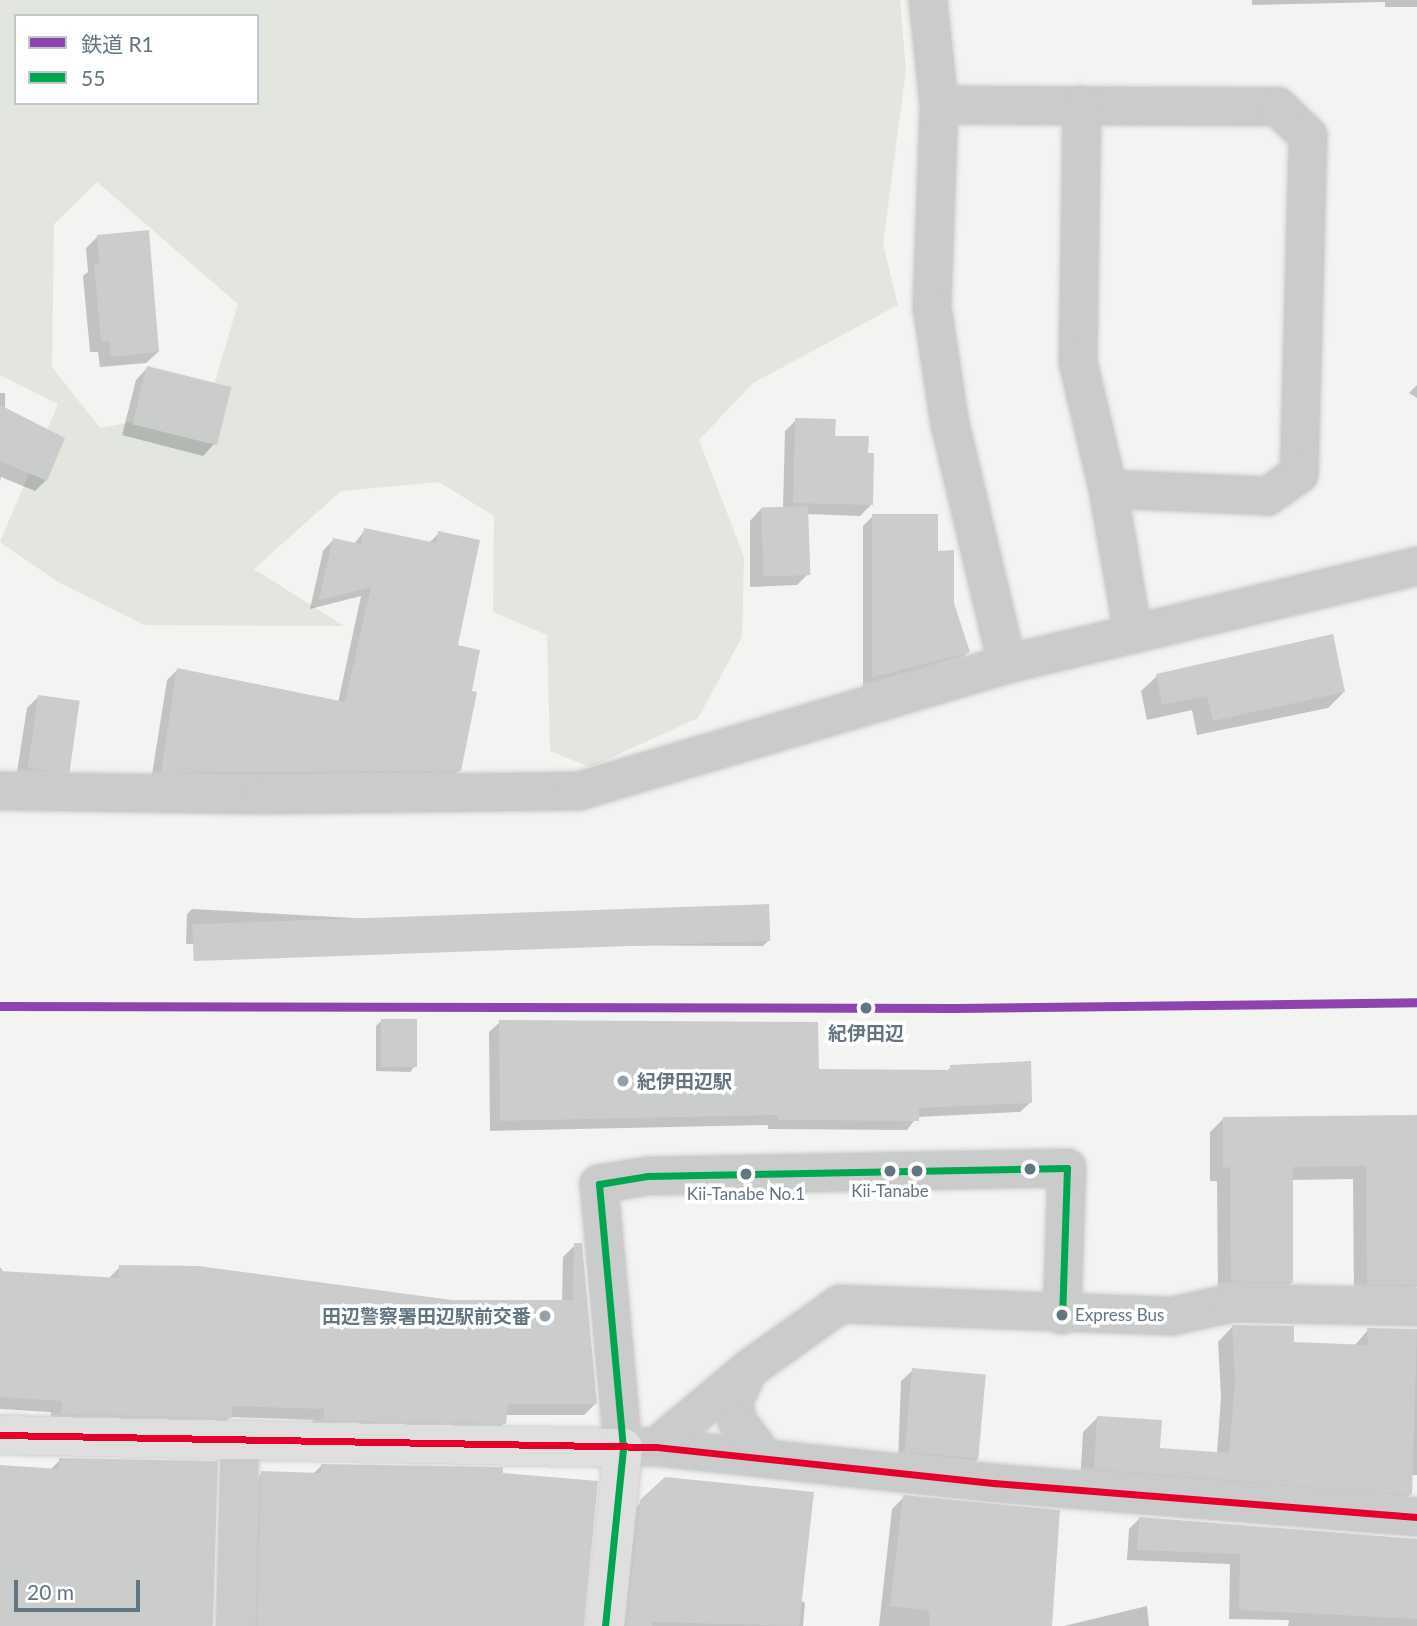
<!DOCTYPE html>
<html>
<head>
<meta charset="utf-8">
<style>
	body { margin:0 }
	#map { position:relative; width:1417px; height:1626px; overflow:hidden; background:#f3f3f1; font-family:Lato,"Noto Sans JP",sans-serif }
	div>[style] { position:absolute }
	.green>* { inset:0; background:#e2e6df }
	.shadow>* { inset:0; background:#0003 }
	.building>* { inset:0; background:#cbcccc; transform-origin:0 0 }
	.roads { filter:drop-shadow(0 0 2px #cfcfcf) drop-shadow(0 0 2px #cfcfcf) }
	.minor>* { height:38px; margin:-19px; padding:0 19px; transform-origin:19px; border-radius:19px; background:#cacccc }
	.major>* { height:38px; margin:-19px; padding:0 19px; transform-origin:19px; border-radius:19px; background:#dfdfe0 }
	.bus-1>* { height:7px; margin:-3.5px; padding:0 3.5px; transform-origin:3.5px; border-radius:3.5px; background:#00a651 }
	.bus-2>* { height:7px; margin:-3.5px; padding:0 3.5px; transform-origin:3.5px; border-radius:3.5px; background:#e4002b }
	.rail-1>* { height:9px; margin:-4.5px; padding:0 4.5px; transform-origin:4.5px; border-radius:4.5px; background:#8e44ad }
	.dots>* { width:19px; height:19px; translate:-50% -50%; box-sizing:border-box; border:4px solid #fff; border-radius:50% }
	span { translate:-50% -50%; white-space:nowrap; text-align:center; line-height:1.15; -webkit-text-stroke:7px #fff; paint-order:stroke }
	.bus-label { font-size:17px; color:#637580 }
	.left { translate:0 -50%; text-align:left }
	.stop-label { font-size:19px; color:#637580; font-weight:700 }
	.poi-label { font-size:19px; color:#637580; font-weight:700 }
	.right { translate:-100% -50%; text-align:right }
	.legend { position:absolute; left:14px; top:14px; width:245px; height:91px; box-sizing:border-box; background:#fff; border:2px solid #c1c8cc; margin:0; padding:9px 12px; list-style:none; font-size:21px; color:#637580 }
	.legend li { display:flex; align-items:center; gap:14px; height:35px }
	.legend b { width:35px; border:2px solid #c1c8cc }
	.scale { position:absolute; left:14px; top:1580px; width:126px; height:32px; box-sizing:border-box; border:4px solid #637580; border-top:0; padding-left:9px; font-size:21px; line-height:24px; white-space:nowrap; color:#637580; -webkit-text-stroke:5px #fff; paint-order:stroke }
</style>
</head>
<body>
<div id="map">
	<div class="green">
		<i style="clip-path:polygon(evenodd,0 0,900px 0,906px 70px,883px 244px,898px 305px,753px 383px,699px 440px,744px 557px,742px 637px,698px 718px,590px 767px,550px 751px,547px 635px,493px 612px,494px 516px,439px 482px,341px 491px,254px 569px,344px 626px,145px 625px,58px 582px,0 542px,58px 404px,0 375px,0 0,16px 16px,257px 16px,257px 103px,16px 103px,16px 16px,0 0,97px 182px,238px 304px,207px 408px,100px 428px,52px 367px,54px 224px,97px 182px)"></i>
	</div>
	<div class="shadow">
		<i style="clip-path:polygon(1252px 0,1417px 0,1417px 7px,1385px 7px,1385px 2px,1252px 5px)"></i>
		<i style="clip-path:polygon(97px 237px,158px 352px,146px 363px,100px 367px,98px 352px,90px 352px,83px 276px,88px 272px,86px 248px)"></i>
		<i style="clip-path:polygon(147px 368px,214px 444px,203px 456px,122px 435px,136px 380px)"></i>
		<i style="clip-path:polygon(1417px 385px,1417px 398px,1409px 393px)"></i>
		<i style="clip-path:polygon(0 393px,5px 393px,5px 409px,46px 480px,35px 491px,1px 477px,0 481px)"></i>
		<i style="clip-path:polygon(796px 420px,866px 455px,872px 504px,860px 516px,806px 514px,808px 574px,797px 585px,750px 587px,750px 521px,761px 509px,783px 508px,785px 431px)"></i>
		<i style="clip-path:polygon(873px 516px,936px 552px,968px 652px,959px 661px,863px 687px,863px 526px)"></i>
		<i style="clip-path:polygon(365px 530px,429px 543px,439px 533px,456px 647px,460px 770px,449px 780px,151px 781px,167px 680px,177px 670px,338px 703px,361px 596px,310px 609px,323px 551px,333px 540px,354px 544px)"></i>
		<i style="clip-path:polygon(1157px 676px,1344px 692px,1328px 708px,1197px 735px,1192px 710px,1147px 720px,1141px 691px)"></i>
		<i style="clip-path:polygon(38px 697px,68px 769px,56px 781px,16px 778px,27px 708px)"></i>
		<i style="clip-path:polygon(192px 909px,768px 941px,763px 946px,186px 944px,187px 914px)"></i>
		<i style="clip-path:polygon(381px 1021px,415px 1066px,410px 1072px,376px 1071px,376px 1026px)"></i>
		<i style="clip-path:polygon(500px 1022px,817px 1071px,946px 1072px,951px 1067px,1031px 1102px,1020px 1112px,917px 1117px,907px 1130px,768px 1129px,768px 1125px,490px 1131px,489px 1032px)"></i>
		<i style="clip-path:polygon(1417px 1117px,1417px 1286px,1404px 1299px,1354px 1297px,1353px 1179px,1291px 1180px,1292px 1282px,1278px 1296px,1218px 1295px,1217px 1181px,1210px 1181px,1210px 1132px,1224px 1118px)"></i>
		<i style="clip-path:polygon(575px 1245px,595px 1404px,584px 1415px,505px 1415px,504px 1423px,493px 1435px,312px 1431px,313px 1420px,230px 1417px,218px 1429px,50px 1425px,51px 1412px,0 1409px,0 1267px,4px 1273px,108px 1279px,120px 1267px,451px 1302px,562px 1302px,563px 1257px)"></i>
		<i style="clip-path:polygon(1232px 1327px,1292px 1344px,1354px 1346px,1368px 1330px,1417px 1330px,1417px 1475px,1411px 1475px,1411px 1494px,1396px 1508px,1080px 1483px,1083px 1432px,1097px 1418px,1158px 1450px,1217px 1454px,1221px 1397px,1218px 1342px)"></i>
		<i style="clip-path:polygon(913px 1370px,978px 1459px,966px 1470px,898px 1463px,901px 1381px)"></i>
		<i style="clip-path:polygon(60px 1460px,211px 1626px,0 1626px,0 1467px,50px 1470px)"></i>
		<i style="clip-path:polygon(322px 1465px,501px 1474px,582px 1626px,246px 1626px,250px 1485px,262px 1473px,313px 1474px)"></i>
		<i style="clip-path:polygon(904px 1497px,1050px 1626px,879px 1626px,892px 1509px)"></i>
		<i style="clip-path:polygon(641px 1502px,805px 1603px,803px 1626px,617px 1626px,629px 1514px)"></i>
		<i style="clip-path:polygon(1140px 1518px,1417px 1540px,1417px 1626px,1288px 1626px,1289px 1620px,1229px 1619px,1230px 1564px,1127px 1560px,1129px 1529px)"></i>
		<i style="clip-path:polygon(1147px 1606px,1149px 1626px,1064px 1626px)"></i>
	</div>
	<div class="building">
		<i style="clip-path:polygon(149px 230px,159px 352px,111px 357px,109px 341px,101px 342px,94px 263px,99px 263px,97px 235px)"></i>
		<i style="left:147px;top:366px;width:87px;height:60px;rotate:14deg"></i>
		<i style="clip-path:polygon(0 405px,65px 438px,47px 481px,0 461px)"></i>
		<i style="clip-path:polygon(795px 418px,836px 419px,835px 436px,869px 436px,868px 453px,874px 453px,873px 505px,793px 503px)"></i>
		<i style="left:808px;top:506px;width:69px;height:47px;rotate:88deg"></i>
		<i style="clip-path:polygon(872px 514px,938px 514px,938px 551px,954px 550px,954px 603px,970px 652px,872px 678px)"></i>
		<i style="clip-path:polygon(364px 528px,436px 543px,438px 531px,480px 540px,458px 645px,480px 650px,472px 691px,477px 692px,461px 771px,161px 772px,177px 668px,345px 702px,371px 587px,319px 600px,333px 538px,361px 544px)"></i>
		<i style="clip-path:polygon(1333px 634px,1345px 692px,1213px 721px,1207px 696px,1162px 705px,1156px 674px)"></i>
		<i style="left:38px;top:695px;width:42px;height:73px;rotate:8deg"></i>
		<i style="left:769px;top:904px;width:37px;height:577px;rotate:88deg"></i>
		<i style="left:381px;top:1019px;width:36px;height:48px"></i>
		<i style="clip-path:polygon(499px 1020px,818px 1022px,819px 1069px,950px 1070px,950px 1065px,1031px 1061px,1032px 1103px,919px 1108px,919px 1121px,778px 1120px,778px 1115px,500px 1121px)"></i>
		<i style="clip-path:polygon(1417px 1115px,1417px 1285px,1367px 1284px,1366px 1166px,1293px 1167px,1293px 1282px,1231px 1281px,1230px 1167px,1223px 1168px,1223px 1117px)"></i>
		<i style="clip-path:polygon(574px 1243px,582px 1243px,597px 1404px,508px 1404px,506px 1424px,323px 1420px,324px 1409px,232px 1406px,232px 1418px,61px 1414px,62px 1401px,0 1397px,0 1271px,119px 1278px,119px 1265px,198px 1266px,452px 1300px,573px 1300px)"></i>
		<i style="clip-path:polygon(1232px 1325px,1294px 1326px,1294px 1342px,1368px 1345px,1367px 1328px,1417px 1329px,1412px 1495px,1094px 1469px,1097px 1416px,1162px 1420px,1160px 1448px,1229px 1453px,1235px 1382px)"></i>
		<i style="left:912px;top:1368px;width:74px;height:84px;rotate:5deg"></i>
		<i style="clip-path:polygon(59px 1458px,218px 1461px,213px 1626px,0 1626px,0 1465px,59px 1469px)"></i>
		<i style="clip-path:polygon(321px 1464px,503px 1467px,503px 1473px,598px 1481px,584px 1626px,257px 1626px,261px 1471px,321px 1473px)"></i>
		<i style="clip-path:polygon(665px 1477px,814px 1492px,799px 1626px,652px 1622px,652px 1626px,627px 1626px,640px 1500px)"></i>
		<i style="clip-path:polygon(903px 1495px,1060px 1510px,1052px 1626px,930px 1626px,929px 1611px,890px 1606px)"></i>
		<i style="clip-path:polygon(1139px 1517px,1417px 1539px,1417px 1619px,1239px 1610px,1240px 1554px,1137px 1550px)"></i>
	</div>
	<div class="roads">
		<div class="minor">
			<i style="left:928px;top:0;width:106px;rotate:84deg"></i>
			<i style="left:939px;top:105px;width:202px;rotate:92deg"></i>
			<i style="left:932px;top:307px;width:118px;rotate:81.3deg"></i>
			<i style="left:950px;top:424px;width:247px;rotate:76.6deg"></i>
			<i style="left:939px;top:105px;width:339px;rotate:0.3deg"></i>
			<i style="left:1278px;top:107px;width:42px;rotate:44deg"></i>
			<i style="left:1308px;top:136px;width:338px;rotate:91.5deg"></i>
			<i style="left:1299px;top:474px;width:39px;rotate:145deg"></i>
			<i style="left:1267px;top:496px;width:159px;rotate:-177.5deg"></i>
			<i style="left:1082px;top:105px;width:257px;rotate:90.9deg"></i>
			<i style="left:1078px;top:362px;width:130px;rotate:76.7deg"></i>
			<i style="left:1108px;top:489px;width:146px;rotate:80.2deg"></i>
			<i style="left:0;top:791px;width:261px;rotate:0.9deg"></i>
			<i style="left:261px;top:795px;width:318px;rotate:-0.7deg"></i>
			<i style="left:579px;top:791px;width:446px;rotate:-16.5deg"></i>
			<i style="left:1007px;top:664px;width:422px;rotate:-13.4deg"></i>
			<i style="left:1062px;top:1315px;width:147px;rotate:-88.1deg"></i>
			<i style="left:1067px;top:1168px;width:419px;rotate:178.9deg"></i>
			<i style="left:648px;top:1176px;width:50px;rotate:170.7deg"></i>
			<i style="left:599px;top:1184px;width:265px;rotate:84.8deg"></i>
			<i style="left:623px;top:1448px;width:33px;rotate:-2deg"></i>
			<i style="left:656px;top:1447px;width:340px;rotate:6.1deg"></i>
			<i style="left:994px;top:1483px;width:424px;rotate:4.6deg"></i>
			<i style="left:749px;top:1369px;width:35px;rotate:115deg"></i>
			<i style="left:734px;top:1401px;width:20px;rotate:81deg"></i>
			<i style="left:737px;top:1421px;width:45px;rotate:53.1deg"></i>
			<i style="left:656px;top:1447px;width:121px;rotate:-40deg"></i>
			<i style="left:749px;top:1369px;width:112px;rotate:-35.5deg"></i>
			<i style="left:840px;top:1304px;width:333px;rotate:2.1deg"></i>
			<i style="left:1173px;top:1316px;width:60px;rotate:-12.4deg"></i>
			<i style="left:1232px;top:1303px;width:185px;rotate:1.2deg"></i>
			<i style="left:235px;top:1626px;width:186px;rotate:-88.5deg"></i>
		</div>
		<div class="major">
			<i style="left:0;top:1435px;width:623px;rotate:1.2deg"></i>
			<i style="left:623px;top:1448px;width:179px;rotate:95.8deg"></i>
		</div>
	</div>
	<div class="bus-1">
		<i style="left:605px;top:1626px;width:179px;rotate:-84.2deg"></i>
		<i style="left:623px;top:1448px;width:265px;rotate:-95.2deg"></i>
		<i style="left:599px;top:1184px;width:50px;rotate:-9.3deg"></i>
		<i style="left:648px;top:1176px;width:419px;rotate:-1.1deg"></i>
		<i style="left:1067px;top:1168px;width:147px;rotate:91.9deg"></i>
	</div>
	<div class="bus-2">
		<i style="left:0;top:1435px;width:656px;rotate:1.05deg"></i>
		<i style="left:656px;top:1447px;width:340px;rotate:6.1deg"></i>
		<i style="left:994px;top:1483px;width:424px;rotate:4.6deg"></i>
	</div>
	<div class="rail-1">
		<i style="left:0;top:1006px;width:956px;rotate:0.12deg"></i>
		<i style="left:956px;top:1008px;width:461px;rotate:-0.7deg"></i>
	</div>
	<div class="dots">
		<i style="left:866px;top:1008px;background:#637580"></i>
		<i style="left:623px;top:1081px;background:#95a1a8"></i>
		<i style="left:1030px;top:1169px;background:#637580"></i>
		<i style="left:890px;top:1171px;background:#637580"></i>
		<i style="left:917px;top:1171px;background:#637580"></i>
		<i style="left:746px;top:1174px;background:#637580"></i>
		<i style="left:1062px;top:1315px;background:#637580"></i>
		<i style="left:545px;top:1316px;background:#95a1a8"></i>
	</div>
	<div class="bus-label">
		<span style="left:890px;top:1191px">Kii-Tanabe</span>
		<span style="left:746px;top:1194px">Kii-Tanabe No.1</span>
		<span class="left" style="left:1075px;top:1315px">Express Bus</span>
	</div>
	<div class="stop-label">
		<span style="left:866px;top:1033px">紀伊田辺</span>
	</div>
	<div class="poi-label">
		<span class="left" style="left:637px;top:1081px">紀伊田辺駅</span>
		<span class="right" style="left:531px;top:1316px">田辺警察署田辺駅前交番</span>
	</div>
	<ul class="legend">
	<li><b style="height:9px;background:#8e44ad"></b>鉄道 R1</li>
	<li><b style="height:9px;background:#00a651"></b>55</li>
	</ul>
	<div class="scale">20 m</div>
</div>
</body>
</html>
